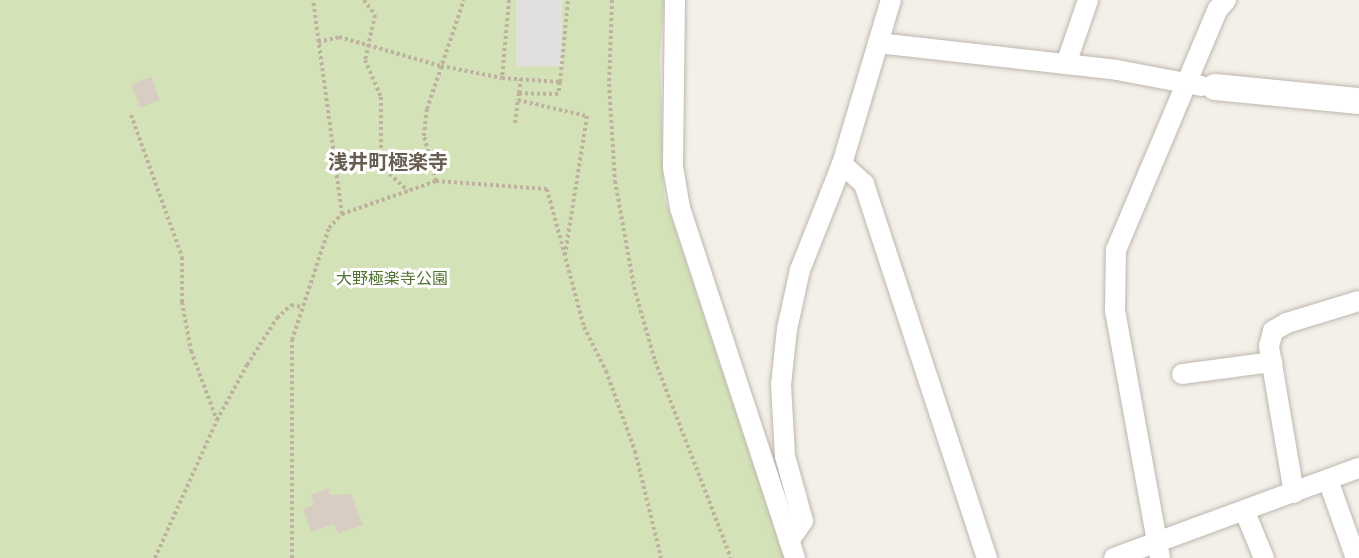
<!DOCTYPE html>
<html>
<head>
<meta charset="utf-8">
<style>
	body { margin:0 }
	#map { position:relative; width:1359px; height:558px; overflow:hidden; background:#f3f0ea; font-family:"DM Sans","Noto Sans JP",sans-serif }
	div>[style] { position:absolute }
	.green>* { inset:0; background:#d4e3b7 }
	.parking>* { inset:0; background:#e2e0de; transform-origin:0 0 }
	.building>* { inset:0; background:#d7cdc3; transform-origin:0 0 }
	.path>* { height:4px; margin-top:-2px; transform-origin:0; background:repeating-linear-gradient(90deg,#beb1a0 0 3px,transparent 0 6px) }
	.roads { filter:drop-shadow(0 0 2px #beb6ad) drop-shadow(0 0 2px #beb6ad) }
	.minor>* { height:20px; margin:-10px; padding:0 10px; transform-origin:10px; border-radius:10px; background:#fff }
	.tertiary>* { height:26px; margin:-13px; padding:0 13px; transform-origin:13px; border-radius:13px; background:#fff }
	span { translate:-50% -50%; white-space:nowrap; text-align:center; line-height:1.15; -webkit-text-stroke:6px #fff; paint-order:stroke }
	.park-label { font-size:16px; color:#507331 }
	.quarter-label { font-size:20px; color:#685d51; font-weight:700 }
</style>
</head>
<body>
<div id="map">
	<div class="green">
		<i style="clip-path:polygon(0 0,664px 0,660px 58px,664px 196px,784px 558px,0 558px)"></i>
	</div>
	<div class="parking">
		<i style="left:516px;top:0;width:46px;height:66px"></i>
	</div>
	<div class="building">
		<i style="left:151px;top:77px;width:25px;height:21px;rotate:69deg"></i>
		<i style="clip-path:polygon(328px 488px,330px 495px,351px 494px,363px 525px,338px 534px,334px 524px,311px 532px,303px 509px,314px 505px,311px 495px)"></i>
	</div>
	<div class="path">
		<i style="left:364px;top:0;width:19px;rotate:54deg"></i>
		<i style="left:375px;top:15px;width:46px;rotate:102.5deg"></i>
		<i style="left:365px;top:60px;width:40px;rotate:66.6deg"></i>
		<i style="left:381px;top:97px;width:57px;rotate:90deg"></i>
		<i style="left:381px;top:154px;width:16px;rotate:76deg"></i>
		<i style="left:385px;top:170px;width:31px;rotate:42deg"></i>
		<i style="left:509px;top:0;width:78px;rotate:95.1deg"></i>
		<i style="left:502px;top:78px;width:58px;rotate:3.9deg"></i>
		<i style="left:560px;top:82px;width:82px;rotate:-84.4deg"></i>
		<i style="left:612px;top:0;width:84px;rotate:92deg"></i>
		<i style="left:609px;top:84px;width:97px;rotate:86.5deg"></i>
		<i style="left:615px;top:181px;width:108px;rotate:79.8deg"></i>
		<i style="left:634px;top:287px;width:77px;rotate:74.2deg"></i>
		<i style="left:655px;top:361px;width:211px;rotate:68.9deg"></i>
		<i style="left:318px;top:42px;width:22px;rotate:-13deg"></i>
		<i style="left:339px;top:37px;width:106px;rotate:15.9deg"></i>
		<i style="left:441px;top:66px;width:62px;rotate:11.1deg"></i>
		<i style="left:560px;top:82px;width:12px;rotate:99deg"></i>
		<i style="left:558px;top:94px;width:39px;rotate:-179deg"></i>
		<i style="left:519px;top:93px;width:7px;rotate:98deg"></i>
		<i style="left:518px;top:100px;width:71px;rotate:13.1deg"></i>
		<i style="left:587px;top:116px;width:141px;rotate:99deg"></i>
		<i style="left:519px;top:93px;width:14px;rotate:-82deg"></i>
		<i style="left:131px;top:115px;width:151px;rotate:70.2deg"></i>
		<i style="left:182px;top:257px;width:45px;rotate:90deg"></i>
		<i style="left:182px;top:302px;width:50px;rotate:79.6deg"></i>
		<i style="left:191px;top:351px;width:74px;rotate:69.4deg"></i>
		<i style="left:515px;top:123px;width:23px;rotate:-83deg"></i>
		<i style="left:436px;top:181px;width:47px;rotate:-104.9deg"></i>
		<i style="left:424px;top:136px;width:27px;rotate:-84deg"></i>
		<i style="left:427px;top:109px;width:115px;rotate:-71.3deg"></i>
		<i style="left:342px;top:214px;width:100px;rotate:-19.3deg"></i>
		<i style="left:436px;top:181px;width:111px;rotate:4.1deg"></i>
		<i style="left:547px;top:189px;width:143px;rotate:75deg"></i>
		<i style="left:584px;top:327px;width:49px;rotate:63.4deg"></i>
		<i style="left:606px;top:371px;width:85px;rotate:70.1deg"></i>
		<i style="left:635px;top:451px;width:110px;rotate:76.3deg"></i>
		<i style="left:155px;top:558px;width:151px;rotate:-65.8deg"></i>
		<i style="left:217px;top:420px;width:63px;rotate:-61.4deg"></i>
		<i style="left:247px;top:365px;width:56px;rotate:-57.4deg"></i>
		<i style="left:277px;top:318px;width:19px;rotate:-43deg"></i>
		<i style="left:291px;top:305px;width:12px;rotate:9deg"></i>
		<i style="left:292px;top:558px;width:218px;rotate:-90deg"></i>
		<i style="left:292px;top:340px;width:118px;rotate:-71.7deg"></i>
		<i style="left:329px;top:228px;width:19px;rotate:-47deg"></i>
		<i style="left:342px;top:214px;width:216px;rotate:-97.7deg"></i>
	</div>
	<div class="roads">
		<div class="minor">
			<i style="left:675px;top:0;width:167px;rotate:90.7deg"></i>
			<i style="left:673px;top:167px;width:42px;rotate:80.3deg"></i>
			<i style="left:680px;top:208px;width:368px;rotate:71.8deg"></i>
			<i style="left:878px;top:43px;width:241px;rotate:6.4deg"></i>
			<i style="left:1117px;top:70px;width:86px;rotate:10.7deg"></i>
			<i style="left:1066px;top:64px;width:68px;rotate:-71deg"></i>
			<i style="left:842px;top:164px;width:30px;rotate:42deg"></i>
			<i style="left:864px;top:184px;width:394px;rotate:71.8deg"></i>
			<i style="left:1182px;top:374px;width:91px;rotate:-7.6deg"></i>
			<i style="left:1328px;top:480px;width:83px;rotate:70.3deg"></i>
			<i style="left:1294px;top:493px;width:149px;rotate:-99.7deg"></i>
			<i style="left:1269px;top:346px;width:16px;rotate:-75deg"></i>
			<i style="left:1273px;top:331px;width:16px;rotate:-30deg"></i>
			<i style="left:1287px;top:323px;width:75px;rotate:-17deg"></i>
			<i style="left:1245px;top:512px;width:50px;rotate:67.6deg"></i>
			<i style="left:789px;top:541px;width:24px;rotate:-55deg"></i>
			<i style="left:803px;top:521px;width:67px;rotate:-105.5deg"></i>
			<i style="left:785px;top:456px;width:71px;rotate:-93.2deg"></i>
			<i style="left:781px;top:385px;width:56px;rotate:-83.9deg"></i>
			<i style="left:787px;top:329px;width:60px;rotate:-77.6deg"></i>
			<i style="left:800px;top:270px;width:114px;rotate:-68.4deg"></i>
			<i style="left:842px;top:164px;width:171px;rotate:-73.4deg"></i>
			<i style="left:1114px;top:558px;width:261px;rotate:-20.2deg"></i>
			<i style="left:1160px;top:558px;width:251px;rotate:-100.3deg"></i>
			<i style="left:1115px;top:311px;width:61px;rotate:-89.1deg"></i>
			<i style="left:1116px;top:250px;width:262px;rotate:-67.1deg"></i>
			<i style="left:1218px;top:9px;width:12px;rotate:-48deg"></i>
		</div>
		<div class="tertiary">
			<i style="left:1215px;top:87px;width:145px;rotate:5.6deg"></i>
		</div>
	</div>
	<div class="park-label">
		<span style="left:392px;top:279px">大野極楽寺公園</span>
	</div>
	<div class="quarter-label">
		<span style="left:388px;top:162px">浅井町極楽寺</span>
	</div>
</div>
</body>
</html>
